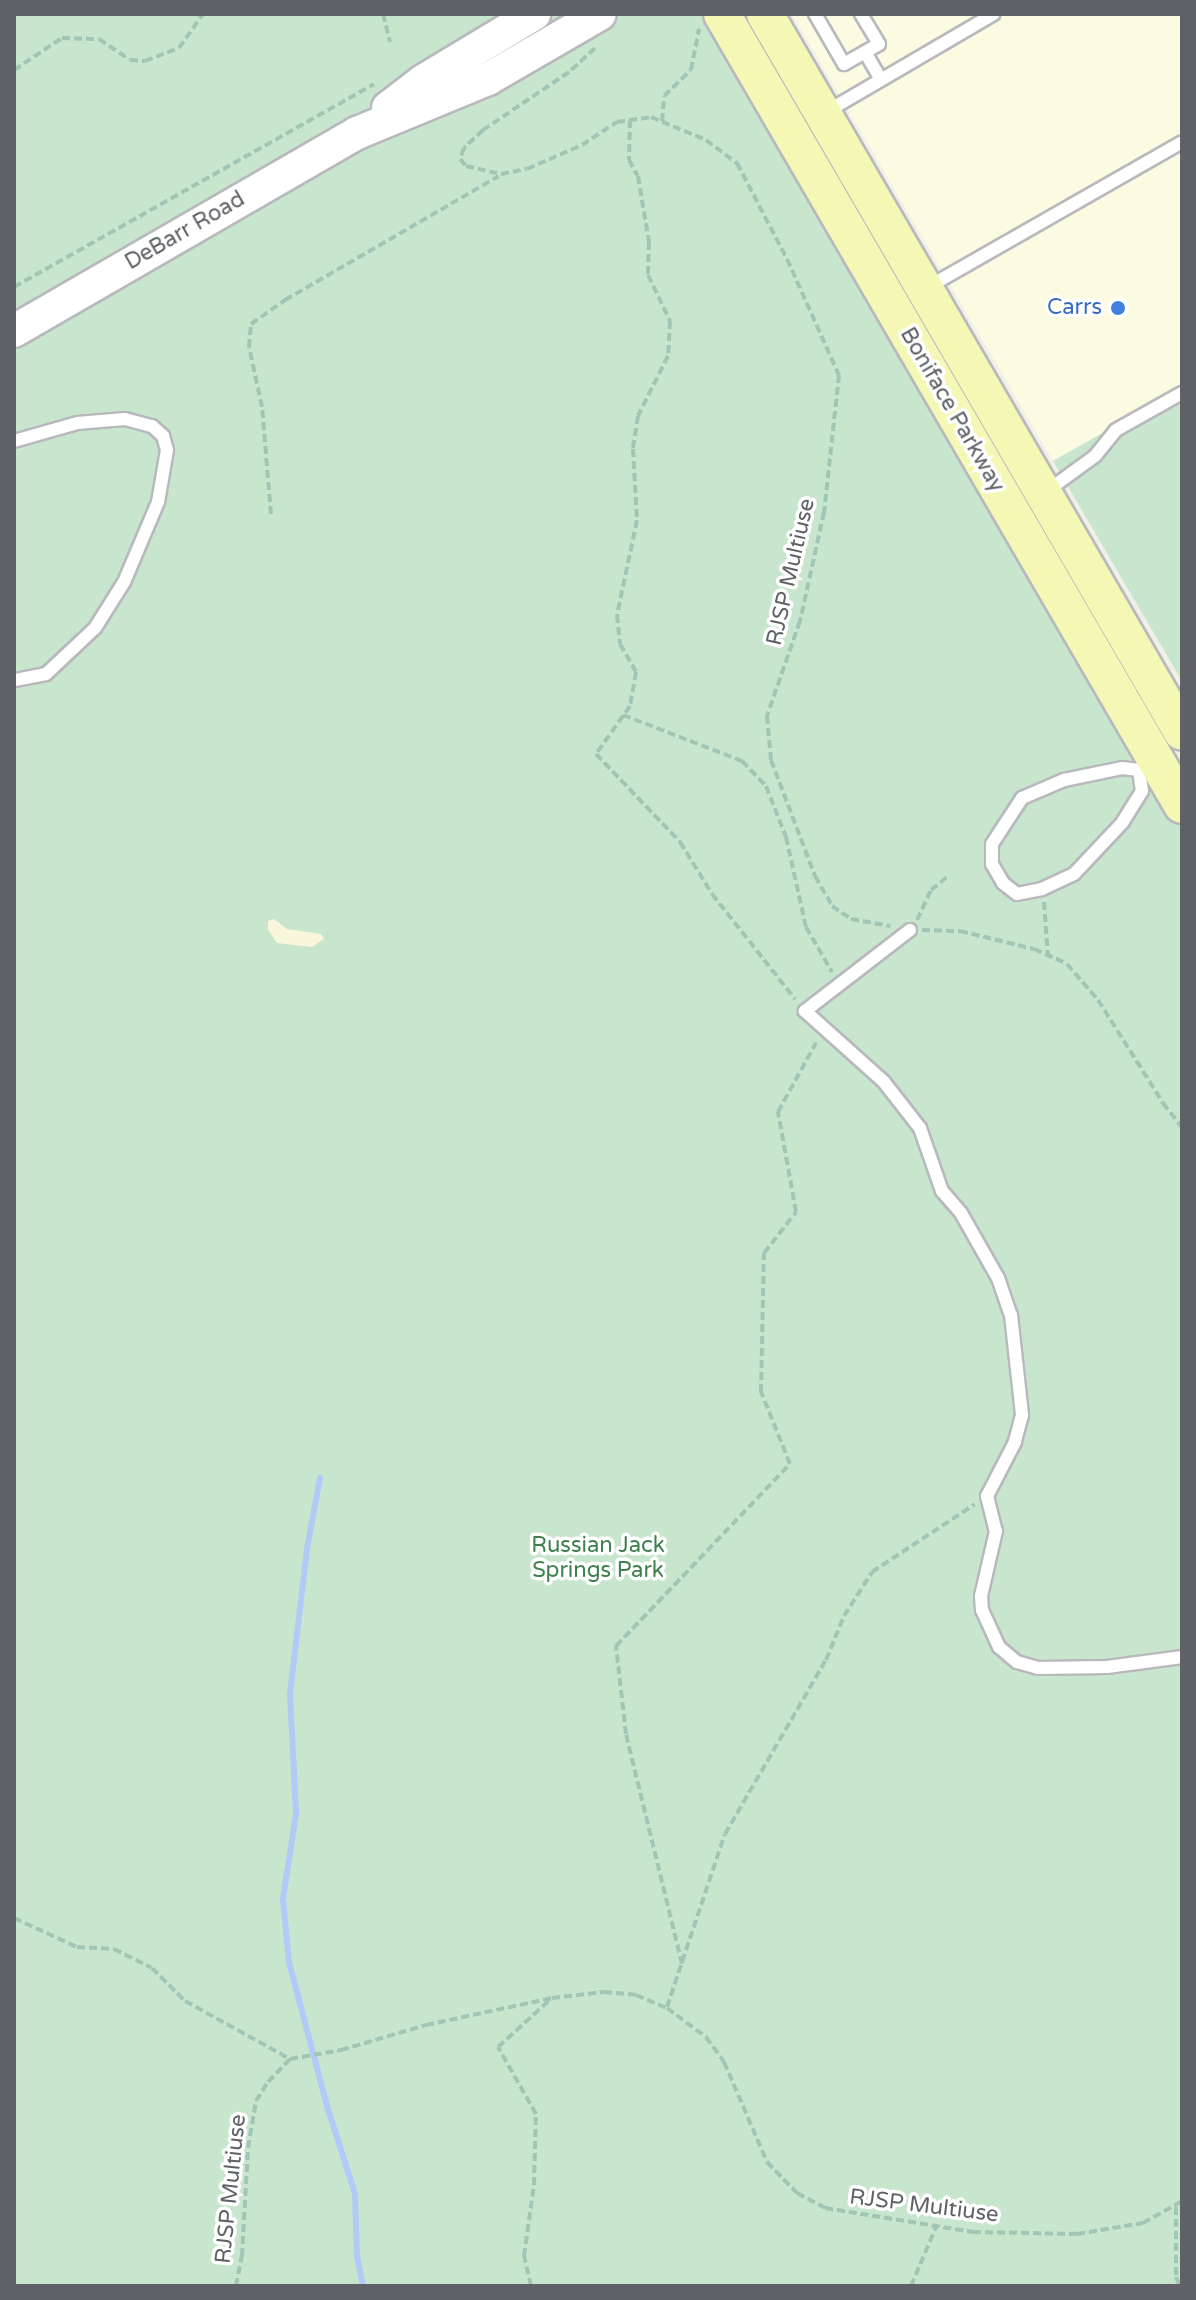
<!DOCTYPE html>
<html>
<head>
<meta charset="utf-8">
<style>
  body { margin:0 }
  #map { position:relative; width:1196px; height:2300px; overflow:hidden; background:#f0f0e8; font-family:"Varela Round",sans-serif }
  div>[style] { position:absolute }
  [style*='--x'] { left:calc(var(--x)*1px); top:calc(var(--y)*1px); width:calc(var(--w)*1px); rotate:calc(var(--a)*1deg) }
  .commercial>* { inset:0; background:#fbfbe2 }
  .green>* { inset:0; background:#c8e5ce }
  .sand>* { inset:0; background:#f8f7db }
  .stream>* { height:6px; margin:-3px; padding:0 3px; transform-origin:3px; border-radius:3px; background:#b1caf8 }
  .path>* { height:4px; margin-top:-2px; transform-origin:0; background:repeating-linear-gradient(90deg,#a1c6b3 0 8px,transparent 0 12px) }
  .roads { filter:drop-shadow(2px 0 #b8b9bd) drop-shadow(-2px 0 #b8b9bd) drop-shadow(0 2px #b8b9bd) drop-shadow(0 -2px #b8b9bd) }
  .lane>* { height:12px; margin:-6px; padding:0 6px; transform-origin:6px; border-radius:6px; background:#fff }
  .secondary>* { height:32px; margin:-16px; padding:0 16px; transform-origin:16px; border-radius:16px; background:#fff }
  .primary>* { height:36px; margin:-18px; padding:0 18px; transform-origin:18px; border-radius:18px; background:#f5f8b5 }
  .dots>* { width:22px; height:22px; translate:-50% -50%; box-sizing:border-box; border:4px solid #fff; border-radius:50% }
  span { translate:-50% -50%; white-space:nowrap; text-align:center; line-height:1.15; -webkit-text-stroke:7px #fff; paint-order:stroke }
  .street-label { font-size:22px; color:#5f6167 }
  .shop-label { font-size:22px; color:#366cbe }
  .right { translate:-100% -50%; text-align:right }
  .park-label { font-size:22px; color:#3d804e }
  .frame { position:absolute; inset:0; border:16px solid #5f6167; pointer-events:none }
</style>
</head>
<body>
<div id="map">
  <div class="commercial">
    <i style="clip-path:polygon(792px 14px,1182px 14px,1182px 388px,1053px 461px)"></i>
  </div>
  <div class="green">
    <i style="clip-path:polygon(14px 14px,711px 14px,1182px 830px,1182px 2286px,14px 2286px)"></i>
    <i style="clip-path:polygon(1182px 388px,1182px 681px,1053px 461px)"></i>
  </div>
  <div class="sand">
    <i style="clip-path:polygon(274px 919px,287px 929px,321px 934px,324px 939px,312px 947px,277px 943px,268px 930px,268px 921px)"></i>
  </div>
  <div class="stream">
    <i style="--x:320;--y:1478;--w:72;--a:100.4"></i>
    <i style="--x:307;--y:1549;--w:146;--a:96.7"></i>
    <i style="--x:290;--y:1694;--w:120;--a:87.1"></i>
    <i style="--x:296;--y:1814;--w:86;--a:98.7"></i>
    <i style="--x:283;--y:1899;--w:63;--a:84.6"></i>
    <i style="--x:289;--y:1962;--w:149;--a:75.2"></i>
    <i style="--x:327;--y:2106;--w:92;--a:72.3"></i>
    <i style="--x:355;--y:2194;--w:62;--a:88.2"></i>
    <i style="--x:357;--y:2256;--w:31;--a:79"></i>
  </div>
  <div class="path">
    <i style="--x:383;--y:14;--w:29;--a:76"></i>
    <i style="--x:595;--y:48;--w:35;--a:137"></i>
    <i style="--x:569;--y:72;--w:104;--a:146"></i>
    <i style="--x:483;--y:130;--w:26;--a:137"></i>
    <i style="--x:464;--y:148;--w:12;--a:110"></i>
    <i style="--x:460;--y:159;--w:9;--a:49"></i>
    <i style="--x:466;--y:166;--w:36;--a:13"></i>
    <i style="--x:501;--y:174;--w:26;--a:-11"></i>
    <i style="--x:527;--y:169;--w:60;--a:-23.6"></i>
    <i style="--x:582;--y:145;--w:42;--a:-33.3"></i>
    <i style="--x:617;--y:122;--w:34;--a:-8"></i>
    <i style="--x:651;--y:117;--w:60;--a:22.7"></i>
    <i style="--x:706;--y:140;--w:39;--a:37"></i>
    <i style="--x:737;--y:163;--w:108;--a:62.5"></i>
    <i style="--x:787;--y:259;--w:127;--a:65.9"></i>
    <i style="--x:839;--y:375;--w:138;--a:96.2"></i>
    <i style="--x:824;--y:512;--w:112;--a:102.4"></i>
    <i style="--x:800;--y:621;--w:101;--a:109.2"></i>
    <i style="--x:767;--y:716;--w:44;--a:84.8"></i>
    <i style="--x:771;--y:760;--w:124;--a:69.2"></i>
    <i style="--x:815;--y:876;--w:34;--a:60"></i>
    <i style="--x:832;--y:906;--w:23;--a:34"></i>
    <i style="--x:851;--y:919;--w:40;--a:10"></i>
    <i style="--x:14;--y:70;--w:58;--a:-33.7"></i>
    <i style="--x:62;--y:38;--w:37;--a:2"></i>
    <i style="--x:99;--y:39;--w:37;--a:34"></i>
    <i style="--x:130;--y:60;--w:15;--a:4"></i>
    <i style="--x:145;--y:61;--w:36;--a:-21"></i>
    <i style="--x:179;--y:48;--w:42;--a:-54.8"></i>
    <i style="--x:630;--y:120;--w:40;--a:91.4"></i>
    <i style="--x:629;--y:160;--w:18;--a:61"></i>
    <i style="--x:638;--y:176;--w:67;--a:80.5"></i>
    <i style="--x:649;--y:242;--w:33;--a:92"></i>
    <i style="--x:648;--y:275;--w:51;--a:64.4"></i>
    <i style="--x:670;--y:321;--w:35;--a:93"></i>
    <i style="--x:668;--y:356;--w:67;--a:116.6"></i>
    <i style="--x:638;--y:416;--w:33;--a:99"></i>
    <i style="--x:633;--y:449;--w:71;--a:86.8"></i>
    <i style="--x:637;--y:520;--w:97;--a:101.9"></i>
    <i style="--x:617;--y:615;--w:29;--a:84"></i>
    <i style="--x:620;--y:644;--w:32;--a:60"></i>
    <i style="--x:636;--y:672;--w:35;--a:100"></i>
    <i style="--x:630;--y:706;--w:59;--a:125.3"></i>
    <i style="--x:596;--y:754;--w:122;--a:46.3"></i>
    <i style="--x:680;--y:842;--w:61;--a:58.4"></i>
    <i style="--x:712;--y:894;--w:134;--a:51.7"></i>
    <i style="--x:662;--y:121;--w:25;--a:-85"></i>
    <i style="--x:664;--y:96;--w:37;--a:-44"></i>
    <i style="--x:691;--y:70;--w:42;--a:-79"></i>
    <i style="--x:14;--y:287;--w:413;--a:-29.4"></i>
    <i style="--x:271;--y:514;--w:107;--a:-94.8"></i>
    <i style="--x:262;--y:407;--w:61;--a:-102.2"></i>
    <i style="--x:249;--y:347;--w:23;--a:-85"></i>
    <i style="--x:251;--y:324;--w:42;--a:-35.2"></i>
    <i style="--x:285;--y:300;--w:247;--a:-30.1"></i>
    <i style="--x:623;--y:715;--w:128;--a:21.1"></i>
    <i style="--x:742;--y:761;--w:35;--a:46"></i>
    <i style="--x:766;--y:786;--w:55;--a:68.6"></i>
    <i style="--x:786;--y:837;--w:92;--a:77.5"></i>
    <i style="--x:806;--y:927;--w:52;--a:60"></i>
    <i style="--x:1044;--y:902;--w:54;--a:85.8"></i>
    <i style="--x:917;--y:920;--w:33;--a:-65"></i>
    <i style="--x:931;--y:890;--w:21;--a:-39"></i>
    <i style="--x:922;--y:930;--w:38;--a:2"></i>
    <i style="--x:960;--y:931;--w:76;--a:13.7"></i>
    <i style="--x:1034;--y:949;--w:36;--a:24"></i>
    <i style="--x:1067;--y:964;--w:48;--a:49.3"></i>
    <i style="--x:1098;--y:1000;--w:122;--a:57.7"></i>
    <i style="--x:1163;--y:1103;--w:31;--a:52"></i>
    <i style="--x:14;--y:1918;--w:69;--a:24.7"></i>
    <i style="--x:77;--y:1947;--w:37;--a:3"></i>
    <i style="--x:114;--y:1949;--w:42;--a:26.6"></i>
    <i style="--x:152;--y:1968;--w:47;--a:45"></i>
    <i style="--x:185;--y:2001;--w:120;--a:28.9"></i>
    <i style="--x:682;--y:1964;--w:237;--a:-103.7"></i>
    <i style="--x:626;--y:1734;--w:89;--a:-96.5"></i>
    <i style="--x:616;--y:1646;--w:252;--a:-46.3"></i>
    <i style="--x:790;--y:1464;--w:78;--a:-111.9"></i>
    <i style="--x:761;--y:1392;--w:139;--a:-88.8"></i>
    <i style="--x:764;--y:1253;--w:52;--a:-52"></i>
    <i style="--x:796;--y:1212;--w:102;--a:-100.2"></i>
    <i style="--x:778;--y:1112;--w:79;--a:-61.2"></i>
    <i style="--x:667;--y:2007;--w:182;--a:-71.5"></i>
    <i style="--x:725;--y:1834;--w:201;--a:-59.9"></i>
    <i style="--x:826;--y:1660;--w:48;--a:-67.8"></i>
    <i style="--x:844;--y:1616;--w:52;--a:-57.5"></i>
    <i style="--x:872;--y:1572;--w:123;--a:-33.4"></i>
    <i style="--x:1176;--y:2207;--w:70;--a:90"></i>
    <i style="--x:1176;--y:2277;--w:10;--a:66"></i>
    <i style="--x:236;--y:2286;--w:31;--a:-79"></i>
    <i style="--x:242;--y:2256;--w:108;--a:-86.8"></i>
    <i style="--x:248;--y:2148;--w:48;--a:-80.3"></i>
    <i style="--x:256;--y:2101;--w:22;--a:-58"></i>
    <i style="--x:268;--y:2082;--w:32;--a:-46"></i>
    <i style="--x:290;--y:2059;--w:52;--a:-10"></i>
    <i style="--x:341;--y:2050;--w:89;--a:-16.4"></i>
    <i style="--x:426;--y:2025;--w:129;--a:-12.1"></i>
    <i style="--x:552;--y:1998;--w:52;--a:-6.6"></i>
    <i style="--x:604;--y:1992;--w:32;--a:5"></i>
    <i style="--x:636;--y:1995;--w:34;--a:23"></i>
    <i style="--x:667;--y:2008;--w:49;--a:36.6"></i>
    <i style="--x:706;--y:2037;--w:31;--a:54"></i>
    <i style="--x:724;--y:2062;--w:109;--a:66.7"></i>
    <i style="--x:767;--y:2162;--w:43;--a:45.9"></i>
    <i style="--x:797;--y:2193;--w:32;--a:28"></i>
    <i style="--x:825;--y:2208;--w:150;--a:9.2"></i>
    <i style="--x:973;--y:2232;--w:104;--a:1.1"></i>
    <i style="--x:1077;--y:2234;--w:67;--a:-9.5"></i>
    <i style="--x:1143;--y:2223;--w:45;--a:-29.4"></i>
    <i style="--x:531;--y:2286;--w:31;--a:-103"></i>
    <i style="--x:524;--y:2256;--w:72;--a:-82"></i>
    <i style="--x:534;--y:2185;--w:71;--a:-88.4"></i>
    <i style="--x:536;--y:2114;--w:77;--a:-119.6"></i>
    <i style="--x:498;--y:2047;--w:72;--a:-42.2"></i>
    <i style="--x:911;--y:2286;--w:64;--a:-67"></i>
  </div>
  <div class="roads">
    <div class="lane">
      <i style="--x:815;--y:14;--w:58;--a:59.9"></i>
      <i style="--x:844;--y:64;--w:40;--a:-29.7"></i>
      <i style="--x:879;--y:44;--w:35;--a:-121"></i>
      <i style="--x:865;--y:52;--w:32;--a:60"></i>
      <i style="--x:826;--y:112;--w:194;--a:-30.3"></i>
      <i style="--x:928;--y:287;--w:292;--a:-29.7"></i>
      <i style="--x:14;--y:441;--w:66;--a:-15.9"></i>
      <i style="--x:77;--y:423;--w:48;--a:-4.8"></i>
      <i style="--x:125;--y:419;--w:28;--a:15"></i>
      <i style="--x:152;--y:426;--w:15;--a:42"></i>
      <i style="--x:163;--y:436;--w:15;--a:74"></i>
      <i style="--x:167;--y:450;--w:53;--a:99.8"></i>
      <i style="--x:158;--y:502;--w:87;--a:113"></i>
      <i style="--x:124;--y:582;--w:54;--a:122.2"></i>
      <i style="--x:95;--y:628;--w:67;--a:136.8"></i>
      <i style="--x:46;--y:674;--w:33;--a:169"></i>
      <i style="--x:1047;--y:491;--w:59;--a:-36.1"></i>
      <i style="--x:1095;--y:456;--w:33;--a:-51"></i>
      <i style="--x:1116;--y:430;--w:76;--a:-29.3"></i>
      <i style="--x:1139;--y:770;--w:21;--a:82"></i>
      <i style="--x:1142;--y:791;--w:36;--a:122"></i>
      <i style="--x:1123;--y:822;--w:71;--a:133.3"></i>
      <i style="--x:1074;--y:874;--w:35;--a:155"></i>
      <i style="--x:1042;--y:889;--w:25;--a:169"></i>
      <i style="--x:1017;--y:894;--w:18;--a:-142"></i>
      <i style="--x:1003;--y:883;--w:22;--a:-120"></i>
      <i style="--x:992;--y:864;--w:20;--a:-90"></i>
      <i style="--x:992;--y:844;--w:55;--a:-56.9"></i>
      <i style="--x:1022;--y:798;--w:46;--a:-23.2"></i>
      <i style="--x:1064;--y:780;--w:59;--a:-11.7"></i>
      <i style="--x:1122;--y:768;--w:17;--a:7"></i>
      <i style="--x:1139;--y:770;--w:16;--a:-30"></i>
      <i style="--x:910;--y:930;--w:133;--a:142.4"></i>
      <i style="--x:805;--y:1011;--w:106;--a:41.9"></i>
      <i style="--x:884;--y:1082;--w:58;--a:52"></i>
      <i style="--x:920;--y:1128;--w:67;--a:70.8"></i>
      <i style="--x:942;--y:1191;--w:29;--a:49"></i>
      <i style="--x:961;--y:1213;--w:75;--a:60.4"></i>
      <i style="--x:998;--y:1278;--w:39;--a:71"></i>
      <i style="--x:1011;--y:1315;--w:101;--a:83.7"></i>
      <i style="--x:1022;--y:1415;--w:28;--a:105"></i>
      <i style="--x:1015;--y:1442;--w:61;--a:117.4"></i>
      <i style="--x:987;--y:1496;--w:36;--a:76"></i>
      <i style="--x:996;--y:1531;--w:67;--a:103"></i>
      <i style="--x:981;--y:1596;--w:14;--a:86"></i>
      <i style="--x:982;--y:1610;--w:41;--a:65.3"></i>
      <i style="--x:999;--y:1647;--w:23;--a:40"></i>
      <i style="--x:1017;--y:1662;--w:22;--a:16"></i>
      <i style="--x:1038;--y:1668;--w:69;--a:-0.8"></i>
      <i style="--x:1107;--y:1667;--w:76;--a:-7.6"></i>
    </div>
    <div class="secondary">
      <i style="--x:388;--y:108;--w:44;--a:-37.6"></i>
      <i style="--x:423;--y:81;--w:130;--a:-31.1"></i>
      <i style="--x:14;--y:331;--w:396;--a:-30"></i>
      <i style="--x:357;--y:133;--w:142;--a:-22.4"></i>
      <i style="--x:488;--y:79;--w:129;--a:-30.1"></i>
    </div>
    <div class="primary">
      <i style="--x:722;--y:14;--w:915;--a:59.82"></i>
      <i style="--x:765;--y:14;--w:830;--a:59.85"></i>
    </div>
  </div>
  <div class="dots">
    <i style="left:1118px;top:308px;background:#3f7fe0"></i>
  </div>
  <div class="street-label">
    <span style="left:185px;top:231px;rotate:-30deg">DeBarr Road</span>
    <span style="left:952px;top:410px;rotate:60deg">Boniface Parkway</span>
    <span style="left:791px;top:572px;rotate:-77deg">RJSP Multiuse</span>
    <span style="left:231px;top:2189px;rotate:-84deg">RJSP Multiuse</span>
    <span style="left:924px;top:2206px;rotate:7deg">RJSP Multiuse</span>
  </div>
  <div class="shop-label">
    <span class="right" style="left:1102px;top:308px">Carrs</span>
  </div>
  <div class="park-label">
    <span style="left:598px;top:1558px">Russian Jack<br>Springs Park</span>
  </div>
  <div class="frame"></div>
</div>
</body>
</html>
